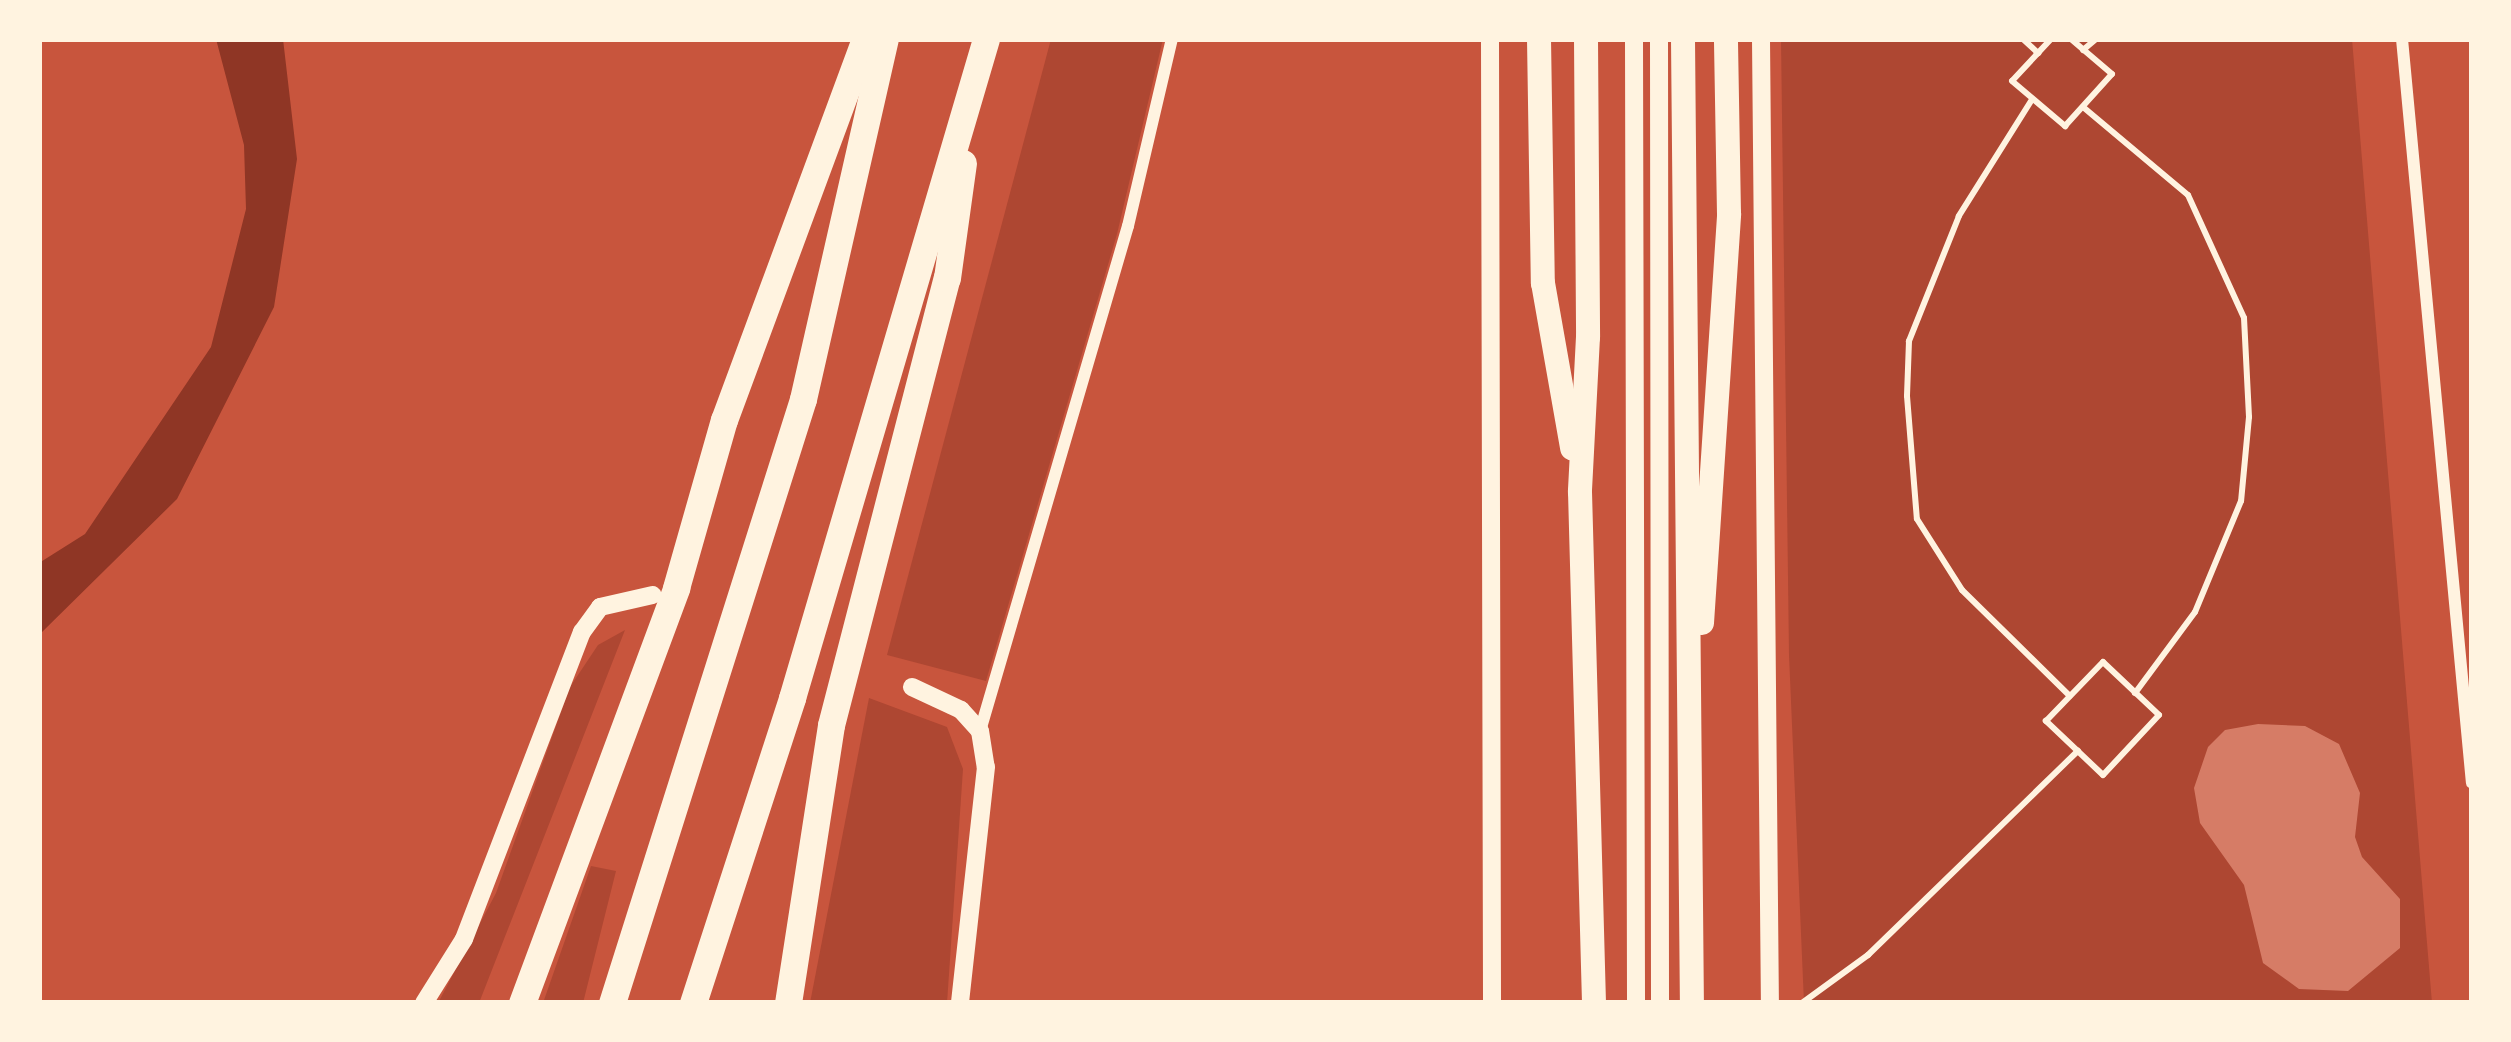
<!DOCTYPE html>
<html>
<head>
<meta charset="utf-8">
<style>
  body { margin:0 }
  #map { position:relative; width:2511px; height:1042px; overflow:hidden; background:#c8553d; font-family:Inter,sans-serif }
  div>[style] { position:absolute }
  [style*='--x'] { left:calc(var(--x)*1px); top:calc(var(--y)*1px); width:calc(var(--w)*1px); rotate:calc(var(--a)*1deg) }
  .green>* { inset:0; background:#ae4732 }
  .water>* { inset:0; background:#8f3625 }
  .building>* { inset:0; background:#d67c66 }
  .path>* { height:6px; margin:-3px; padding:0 3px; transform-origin:3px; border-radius:3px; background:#fff3e0 }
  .minor>* { height:12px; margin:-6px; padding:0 6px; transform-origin:6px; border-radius:6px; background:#fff3e0 }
  .tertiary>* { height:18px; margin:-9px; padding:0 9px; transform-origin:9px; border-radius:9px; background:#fff3e0 }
  .trunk>* { height:24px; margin:-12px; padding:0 12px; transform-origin:12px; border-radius:12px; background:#fff3e0 }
  .motorway>* { height:27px; margin:-13.5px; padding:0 13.5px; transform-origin:13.5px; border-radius:13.5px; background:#fff3e0 }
  span { translate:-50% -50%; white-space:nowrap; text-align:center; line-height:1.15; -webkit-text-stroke:10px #fff3e0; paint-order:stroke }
  .frame { position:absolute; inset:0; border:42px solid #fff3e0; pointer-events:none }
</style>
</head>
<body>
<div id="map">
  <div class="green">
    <i style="clip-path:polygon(1051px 39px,1163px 39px,1117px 234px,986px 681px,887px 655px)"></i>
    <i style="clip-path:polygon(1781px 39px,2352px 39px,2432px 1003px,1804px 1003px,1789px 655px)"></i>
    <i style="clip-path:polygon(625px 630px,479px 1003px,438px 1003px,496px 893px,570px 687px,598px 645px)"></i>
    <i style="clip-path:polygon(869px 698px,947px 727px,963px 769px,947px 1003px,810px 1003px)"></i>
    <i style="clip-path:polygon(591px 866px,616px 871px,583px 1003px,543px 1003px)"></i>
  </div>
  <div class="water">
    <i style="clip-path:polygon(216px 39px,283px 39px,297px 159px,274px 307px,177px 499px,39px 635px,39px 563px,85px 534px,211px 347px,246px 209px,244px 145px)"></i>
  </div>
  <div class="building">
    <i style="clip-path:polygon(2258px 724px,2305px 726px,2339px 744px,2360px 793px,2355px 837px,2362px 857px,2400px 899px,2400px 948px,2348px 991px,2299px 989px,2263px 963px,2244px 885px,2200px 823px,2194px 788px,2208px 747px,2225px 730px)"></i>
  </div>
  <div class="path">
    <i style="--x:2023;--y:39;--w:21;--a:43"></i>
    <i style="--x:2051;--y:39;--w:57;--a:132.9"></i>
    <i style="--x:2012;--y:81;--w:70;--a:40.3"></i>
    <i style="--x:2065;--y:126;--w:70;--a:-47.9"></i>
    <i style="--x:2112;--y:74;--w:54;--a:-139.5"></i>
    <i style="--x:2083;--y:50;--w:17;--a:-40"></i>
    <i style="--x:2031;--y:101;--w:136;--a:122.1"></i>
    <i style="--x:1959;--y:216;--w:135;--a:111.8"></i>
    <i style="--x:1909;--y:341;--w:55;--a:92.1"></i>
    <i style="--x:1907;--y:396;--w:123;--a:85.4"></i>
    <i style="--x:1917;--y:519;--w:84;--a:57.6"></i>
    <i style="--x:1962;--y:590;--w:151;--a:44.5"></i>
    <i style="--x:2083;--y:107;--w:137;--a:40"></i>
    <i style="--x:2188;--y:195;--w:135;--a:65.5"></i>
    <i style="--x:2244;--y:318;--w:99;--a:87.1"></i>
    <i style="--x:2249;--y:417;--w:84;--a:95.4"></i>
    <i style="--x:2241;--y:501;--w:120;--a:112.5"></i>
    <i style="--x:2195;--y:612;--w:101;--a:126.5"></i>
    <i style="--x:2103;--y:662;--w:77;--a:43.4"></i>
    <i style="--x:2159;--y:715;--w:82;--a:133"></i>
    <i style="--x:2103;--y:775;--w:79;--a:-136.5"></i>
    <i style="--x:2046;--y:721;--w:82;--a:-46"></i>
    <i style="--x:1802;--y:1003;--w:82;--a:-36"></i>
    <i style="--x:1868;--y:955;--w:293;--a:-44.2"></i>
  </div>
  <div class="minor">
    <i style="--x:2402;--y:39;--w:747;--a:84.63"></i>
    <i style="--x:980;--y:731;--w:526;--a:-73.67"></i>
    <i style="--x:1128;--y:226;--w:192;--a:-76.8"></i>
  </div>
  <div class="tertiary">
    <i style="--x:1490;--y:39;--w:964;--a:89.88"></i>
    <i style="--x:1634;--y:39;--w:964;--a:89.88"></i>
    <i style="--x:1659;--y:39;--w:964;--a:89.94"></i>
    <i style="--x:1761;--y:39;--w:964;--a:89.47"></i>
    <i style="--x:912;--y:687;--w:54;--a:25.1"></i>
    <i style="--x:961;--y:710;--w:28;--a:48"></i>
    <i style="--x:980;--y:731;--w:36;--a:81"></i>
    <i style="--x:986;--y:767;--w:237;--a:96.3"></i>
    <i style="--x:424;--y:1003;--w:75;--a:-58"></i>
    <i style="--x:464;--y:939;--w:329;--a:-69"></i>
    <i style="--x:582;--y:632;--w:31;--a:-54"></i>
    <i style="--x:600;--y:607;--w:54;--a:-12.8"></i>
  </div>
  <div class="trunk">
    <i style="--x:1539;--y:39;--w:244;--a:89.1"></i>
    <i style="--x:1543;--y:283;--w:168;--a:80"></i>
    <i style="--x:1586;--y:39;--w:298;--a:89.6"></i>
    <i style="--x:1588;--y:337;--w:155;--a:93"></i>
    <i style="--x:1580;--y:492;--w:511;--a:88.43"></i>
    <i style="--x:1683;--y:39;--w:964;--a:89.47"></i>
    <i style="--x:1702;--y:623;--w:410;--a:-86.2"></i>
    <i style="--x:1729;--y:214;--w:175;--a:-91"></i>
  </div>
  <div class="motorway">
    <i style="--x:522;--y:1003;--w:443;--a:-69.6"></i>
    <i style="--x:676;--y:588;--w:175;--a:-74.1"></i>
    <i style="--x:724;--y:420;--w:406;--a:-69.7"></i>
    <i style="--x:612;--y:1003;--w:633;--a:-72.45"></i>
    <i style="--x:803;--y:399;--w:369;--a:-77.2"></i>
    <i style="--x:693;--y:1003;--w:321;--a:-72"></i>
    <i style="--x:792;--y:698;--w:687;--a:-73.6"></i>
    <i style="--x:788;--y:1003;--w:281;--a:-81.2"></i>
    <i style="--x:831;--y:725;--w:462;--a:-75.5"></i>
    <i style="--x:947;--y:278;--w:116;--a:-82.1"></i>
  </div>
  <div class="frame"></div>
</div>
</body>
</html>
